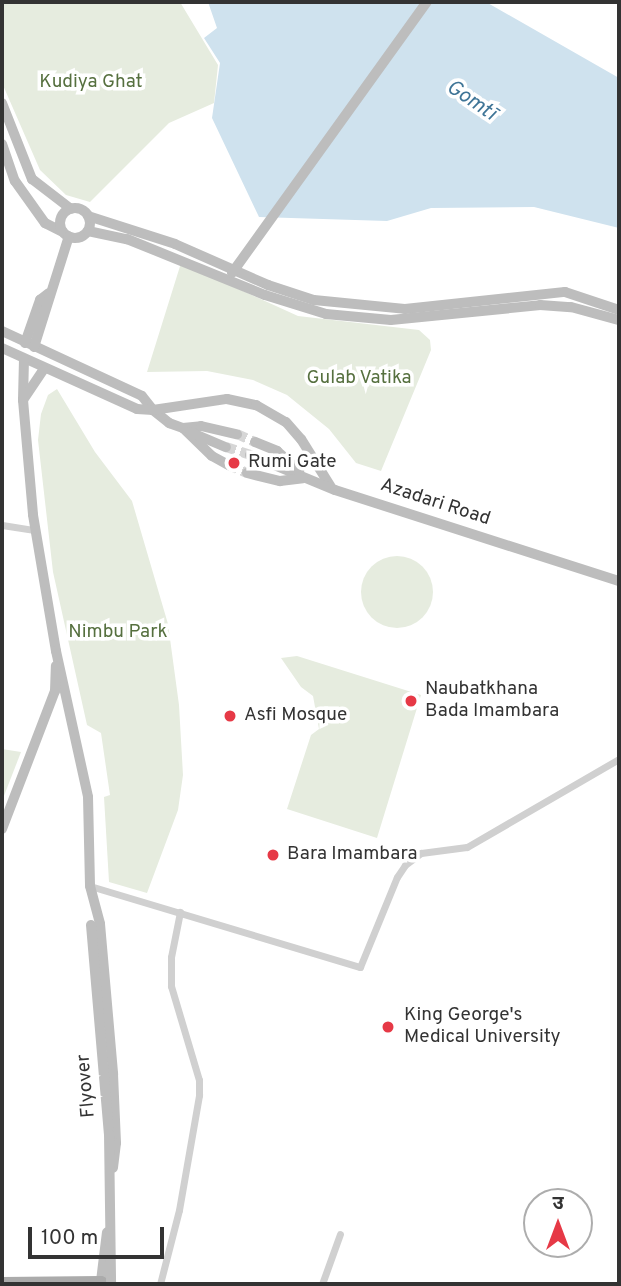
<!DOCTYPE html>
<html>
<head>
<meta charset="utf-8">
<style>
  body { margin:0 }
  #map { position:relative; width:621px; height:1286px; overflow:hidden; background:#fff; font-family:Overpass,"Noto Sans Devanagari",sans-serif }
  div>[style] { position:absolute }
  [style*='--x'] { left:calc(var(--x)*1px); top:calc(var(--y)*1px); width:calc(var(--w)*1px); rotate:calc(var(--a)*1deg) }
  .green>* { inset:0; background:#e6ecdf }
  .round { border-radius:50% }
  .water>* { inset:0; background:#cfe2ee }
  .secondary-tunnel>* { height:10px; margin-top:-5px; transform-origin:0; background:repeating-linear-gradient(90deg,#d6d6d6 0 10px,transparent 0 15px) }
  .street>* { height:7px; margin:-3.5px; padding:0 3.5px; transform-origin:3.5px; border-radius:3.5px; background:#d0d0d0 }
  .secondary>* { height:10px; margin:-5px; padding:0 5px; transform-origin:5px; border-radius:5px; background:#bdbdbd }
  .secondary>.ring { margin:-5px; padding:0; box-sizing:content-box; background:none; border:10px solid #bdbdbd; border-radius:50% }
  .primary>* { height:10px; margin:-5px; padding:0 5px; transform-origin:5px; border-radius:5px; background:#ababab }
  .secondary-bridge>* { height:10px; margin:-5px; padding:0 5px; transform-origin:5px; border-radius:5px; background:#bdbdbd }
  .dots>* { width:19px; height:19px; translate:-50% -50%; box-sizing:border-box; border:4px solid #fff; border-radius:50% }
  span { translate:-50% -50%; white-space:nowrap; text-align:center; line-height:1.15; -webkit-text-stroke:7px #fff; paint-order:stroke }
  .park-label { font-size:19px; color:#56703f }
  .poi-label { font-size:19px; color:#333 }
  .left { translate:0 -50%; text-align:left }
  .street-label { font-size:19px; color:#333 }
  .water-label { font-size:21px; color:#3f7597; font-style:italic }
  .frame { position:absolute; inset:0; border:4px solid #333; pointer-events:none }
  .north { position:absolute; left:523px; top:1188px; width:70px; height:70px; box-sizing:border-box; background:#fff; border:2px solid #adadad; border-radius:50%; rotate:0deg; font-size:19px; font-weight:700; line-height:28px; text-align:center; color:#333 }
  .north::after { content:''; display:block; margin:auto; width:24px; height:32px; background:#e63946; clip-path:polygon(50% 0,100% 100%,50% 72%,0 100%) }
  .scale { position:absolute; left:28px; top:1227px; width:136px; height:32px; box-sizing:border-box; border:4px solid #333; border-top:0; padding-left:9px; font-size:21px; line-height:24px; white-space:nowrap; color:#333; -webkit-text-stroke:5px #fff; paint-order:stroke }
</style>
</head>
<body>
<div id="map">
  <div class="green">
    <i style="clip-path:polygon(2px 2px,180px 2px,218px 65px,214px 103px,169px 123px,90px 202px,66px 195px,40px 170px,2px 83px)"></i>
    <i style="clip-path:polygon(181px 263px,298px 316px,419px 330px,430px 340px,431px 350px,381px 471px,356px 463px,329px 429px,287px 395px,253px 380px,207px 371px,147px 372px)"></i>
    <i style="clip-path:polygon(57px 389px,95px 452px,132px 501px,168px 624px,179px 705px,183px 775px,178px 810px,147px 893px,109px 882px,104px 797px,110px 795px,101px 733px,87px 725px,53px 572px,38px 440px,41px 414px,48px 395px)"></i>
    <i class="round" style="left:361px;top:556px;width:72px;height:72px"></i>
    <i style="clip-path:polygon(297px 656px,421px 695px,377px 838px,287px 809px,311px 735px,319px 729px,313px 696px,301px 687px,281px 658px)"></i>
    <i style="clip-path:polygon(2px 749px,21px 752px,2px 801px)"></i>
  </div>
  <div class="water">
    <i style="clip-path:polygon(208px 2px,486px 2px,619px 78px,619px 228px,534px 207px,431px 208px,387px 221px,259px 217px,212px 118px,220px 63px,204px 38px,217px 28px)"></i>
  </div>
  <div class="secondary-tunnel">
    <i style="--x:237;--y:434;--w:20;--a:24"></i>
    <i style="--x:226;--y:447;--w:25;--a:18"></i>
    <i style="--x:228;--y:465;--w:21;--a:23"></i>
  </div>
  <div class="street">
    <i style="--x:2;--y:525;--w:33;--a:9"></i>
    <i style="--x:90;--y:886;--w:282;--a:16.7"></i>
    <i style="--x:360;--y:967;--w:97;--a:-67.7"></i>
    <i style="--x:397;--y:877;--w:14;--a:-56"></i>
    <i style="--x:405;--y:865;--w:20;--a:-37"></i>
    <i style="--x:421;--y:853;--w:46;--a:-7.4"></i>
    <i style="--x:467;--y:847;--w:176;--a:-30.1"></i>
    <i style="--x:160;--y:1284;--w:76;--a:-75.6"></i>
    <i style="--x:179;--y:1210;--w:117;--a:-80.1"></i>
    <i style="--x:199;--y:1095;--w:15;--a:-90"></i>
    <i style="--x:199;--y:1080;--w:98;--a:-106.6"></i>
    <i style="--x:171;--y:986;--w:29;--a:-90"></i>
    <i style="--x:171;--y:957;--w:46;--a:-78.7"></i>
    <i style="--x:322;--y:1284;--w:53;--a:-70.2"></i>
  </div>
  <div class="secondary">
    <i style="--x:2;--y:103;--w:82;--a:68.5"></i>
    <i style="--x:32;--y:179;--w:49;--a:37.6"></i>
    <i style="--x:2;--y:144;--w:39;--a:71"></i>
    <i style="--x:15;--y:181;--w:52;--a:54.5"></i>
    <i style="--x:45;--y:223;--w:20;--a:27"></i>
    <i class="ring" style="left:60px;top:208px;width:20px;height:20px"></i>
    <i style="--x:88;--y:216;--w:91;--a:17.8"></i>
    <i style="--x:175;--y:244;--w:102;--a:23.8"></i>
    <i style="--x:268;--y:285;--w:48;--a:18.1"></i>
    <i style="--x:314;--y:300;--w:91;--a:5.6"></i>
    <i style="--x:405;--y:309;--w:161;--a:-6.1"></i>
    <i style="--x:565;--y:292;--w:57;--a:18.4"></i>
    <i style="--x:88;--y:231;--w:40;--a:12"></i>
    <i style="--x:127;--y:239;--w:149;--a:22.1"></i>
    <i style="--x:265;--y:295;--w:64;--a:17.3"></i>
    <i style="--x:326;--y:314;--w:65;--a:5.3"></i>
    <i style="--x:391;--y:320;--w:150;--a:-5.7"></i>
    <i style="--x:540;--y:305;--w:31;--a:4"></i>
    <i style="--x:571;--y:307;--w:50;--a:15.2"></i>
    <i style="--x:232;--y:273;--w:334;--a:-54.3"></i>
    <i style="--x:2;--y:331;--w:154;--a:24.9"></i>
    <i style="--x:142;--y:396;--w:18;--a:52"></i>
    <i style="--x:153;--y:410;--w:21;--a:39"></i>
    <i style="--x:169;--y:423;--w:15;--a:20"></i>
    <i style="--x:183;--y:428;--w:40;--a:44"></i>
    <i style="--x:212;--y:456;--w:18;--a:29"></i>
    <i style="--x:25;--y:343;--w:46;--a:-70.8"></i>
    <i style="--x:40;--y:300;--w:11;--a:-38"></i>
    <i style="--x:34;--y:347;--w:116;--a:-72.5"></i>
    <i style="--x:2;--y:348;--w:148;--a:24.3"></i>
    <i style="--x:137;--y:409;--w:16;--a:4"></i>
    <i style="--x:153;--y:410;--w:75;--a:-8.5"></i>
    <i style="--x:227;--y:399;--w:30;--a:12"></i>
    <i style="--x:256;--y:405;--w:34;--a:30"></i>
    <i style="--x:286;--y:422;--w:23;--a:49"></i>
    <i style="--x:301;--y:439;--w:57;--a:58"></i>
    <i style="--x:24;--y:359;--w:41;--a:91.4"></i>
    <i style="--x:23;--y:400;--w:115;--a:85"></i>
    <i style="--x:33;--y:515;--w:138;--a:80.4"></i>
    <i style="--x:56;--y:651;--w:149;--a:77.6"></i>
    <i style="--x:88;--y:797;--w:89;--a:88.7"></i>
    <i style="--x:90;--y:886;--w:39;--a:75"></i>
    <i style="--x:100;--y:924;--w:151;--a:85"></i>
    <i style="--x:113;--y:1074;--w:69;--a:87.5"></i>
    <i style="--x:116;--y:1143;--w:25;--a:97"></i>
    <i style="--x:23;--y:400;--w:37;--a:-56"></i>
    <i style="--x:183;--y:428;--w:18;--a:-6"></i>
    <i style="--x:201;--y:426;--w:37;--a:13"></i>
    <i style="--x:190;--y:432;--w:39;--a:23"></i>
    <i style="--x:255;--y:442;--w:24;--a:22"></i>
    <i style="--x:277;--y:451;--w:30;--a:42"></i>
    <i style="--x:250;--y:455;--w:92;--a:22.4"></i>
    <i style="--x:335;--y:490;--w:298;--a:17.8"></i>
    <i style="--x:247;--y:473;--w:34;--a:14"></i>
    <i style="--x:280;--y:481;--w:23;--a:-7"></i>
    <i style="--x:2;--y:829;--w:148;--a:-69"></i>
    <i style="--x:55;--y:691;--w:25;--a:-88"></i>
    <i style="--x:101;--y:1281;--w:49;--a:-83"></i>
  </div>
  <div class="primary">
    <i style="--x:2;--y:1282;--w:99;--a:-0.6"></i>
    <i style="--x:101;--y:1281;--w:7;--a:27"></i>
  </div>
  <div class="secondary-bridge">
    <i style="--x:91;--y:925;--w:210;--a:85.1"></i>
    <i style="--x:109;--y:1134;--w:150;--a:89.2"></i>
  </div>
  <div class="dots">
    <i style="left:234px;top:463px;background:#e63946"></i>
    <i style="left:411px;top:701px;background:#e63946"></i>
    <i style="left:230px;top:716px;background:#e63946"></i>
    <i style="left:273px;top:855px;background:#e63946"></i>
    <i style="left:388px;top:1027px;background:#e63946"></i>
  </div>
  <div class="park-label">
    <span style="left:91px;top:83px">Kudiya Ghat</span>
    <span style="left:359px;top:379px">Gulab Vatika</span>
    <span style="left:118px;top:633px">Nimbu Park</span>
  </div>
  <div class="poi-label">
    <span class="left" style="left:248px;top:463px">Rumi Gate</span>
    <span class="left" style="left:425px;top:701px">Naubatkhana<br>Bada Imambara</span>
    <span class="left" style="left:244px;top:716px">Asfi Mosque</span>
    <span class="left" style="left:287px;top:855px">Bara Imambara</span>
    <span class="left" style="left:404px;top:1027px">King George's<br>Medical University</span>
  </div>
  <div class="street-label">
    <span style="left:435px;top:503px;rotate:18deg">Azadari Road</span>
    <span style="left:87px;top:1086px;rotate:-95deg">Flyover</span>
  </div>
  <div class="water-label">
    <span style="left:471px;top:101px;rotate:34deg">Gomtī</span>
  </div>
  <div class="frame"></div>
  <div class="north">उ</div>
  <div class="scale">100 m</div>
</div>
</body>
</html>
